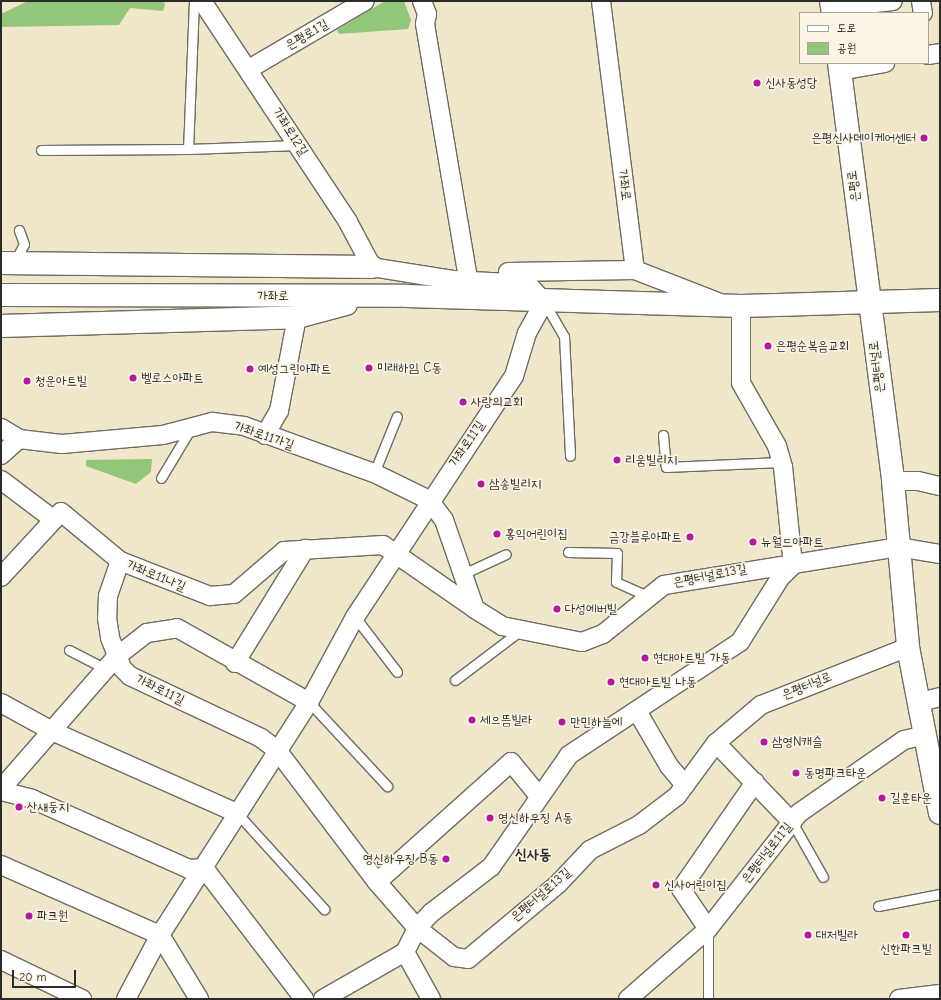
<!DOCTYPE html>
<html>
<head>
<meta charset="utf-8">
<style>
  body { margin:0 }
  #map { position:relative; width:941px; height:1000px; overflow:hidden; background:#f0e6c9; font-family:"Comic Neue","Poor Story",sans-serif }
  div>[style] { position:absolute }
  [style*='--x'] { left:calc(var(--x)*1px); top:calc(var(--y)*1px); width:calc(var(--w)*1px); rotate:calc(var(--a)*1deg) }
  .green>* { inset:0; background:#92c678 }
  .roads { filter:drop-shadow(1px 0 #706c62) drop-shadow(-1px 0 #706c62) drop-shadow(0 1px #706c62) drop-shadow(0 -1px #706c62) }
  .lane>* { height:9px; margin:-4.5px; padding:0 4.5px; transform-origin:4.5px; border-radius:4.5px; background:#fff }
  .street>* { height:18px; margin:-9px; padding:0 9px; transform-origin:9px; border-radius:9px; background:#fff }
  .secondary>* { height:22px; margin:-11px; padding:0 11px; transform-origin:11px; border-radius:11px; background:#fff }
  .dots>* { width:11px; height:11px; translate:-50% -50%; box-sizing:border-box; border:2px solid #fcf5e5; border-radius:50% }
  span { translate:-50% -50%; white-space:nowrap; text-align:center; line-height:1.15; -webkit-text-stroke:3px #fcf5e5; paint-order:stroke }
  .street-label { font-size:13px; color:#2b2b2b }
  .poi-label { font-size:13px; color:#2b2b2b }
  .left { translate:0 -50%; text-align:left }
  .right { translate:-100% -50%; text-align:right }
  .quarter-label { font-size:15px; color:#2b2b2b; font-weight:700 }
  .frame { position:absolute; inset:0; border:2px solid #2b2b2b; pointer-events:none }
  .legend { position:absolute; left:799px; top:12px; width:130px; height:52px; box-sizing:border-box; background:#fcf5e5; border:1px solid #a8a49b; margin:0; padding:5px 7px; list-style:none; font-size:12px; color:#2b2b2b }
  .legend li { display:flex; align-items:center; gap:8px; height:20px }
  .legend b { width:20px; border:1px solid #a8a49b }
  .scale { position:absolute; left:12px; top:970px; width:64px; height:18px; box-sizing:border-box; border:2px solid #2b2b2b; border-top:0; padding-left:5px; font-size:12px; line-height:14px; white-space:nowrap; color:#2b2b2b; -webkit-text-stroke:3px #fcf5e5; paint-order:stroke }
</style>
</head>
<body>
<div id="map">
  <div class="green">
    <i style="clip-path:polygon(28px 1px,163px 1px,165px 5px,163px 11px,130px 8px,119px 25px,1px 27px,1px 14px)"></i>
    <i style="clip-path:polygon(385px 1px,404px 1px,411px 20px,408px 29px,339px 34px,337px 30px)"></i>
    <i style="clip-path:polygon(152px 459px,151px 472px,136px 484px,86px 466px,86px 460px)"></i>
  </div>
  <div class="roads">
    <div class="lane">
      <i style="--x:194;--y:1;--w:148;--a:92.3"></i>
      <i style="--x:188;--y:149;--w:110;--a:-2.1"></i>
      <i style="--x:41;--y:150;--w:147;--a:-0.4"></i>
      <i style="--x:15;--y:261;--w:19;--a:-62"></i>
      <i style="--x:24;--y:244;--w:15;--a:-110"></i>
      <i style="--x:544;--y:302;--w:39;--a:60"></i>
      <i style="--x:564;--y:336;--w:120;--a:87.1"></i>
      <i style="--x:663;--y:435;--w:32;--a:85"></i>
      <i style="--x:666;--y:467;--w:115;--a:-2.5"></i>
      <i style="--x:374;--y:473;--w:61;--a:-68"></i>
      <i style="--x:161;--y:478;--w:58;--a:-59"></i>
      <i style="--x:568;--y:552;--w:49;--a:1.2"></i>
      <i style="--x:617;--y:553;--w:29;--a:92"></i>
      <i style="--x:616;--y:582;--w:35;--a:24"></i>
      <i style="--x:463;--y:574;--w:47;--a:-24.9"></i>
      <i style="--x:355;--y:617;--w:69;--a:52.6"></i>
      <i style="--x:69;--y:650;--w:42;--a:27.2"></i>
      <i style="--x:455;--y:680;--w:83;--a:-37.1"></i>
      <i style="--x:309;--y:702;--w:115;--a:47.1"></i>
      <i style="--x:237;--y:813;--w:130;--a:47.8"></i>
      <i style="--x:792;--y:822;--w:63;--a:60.6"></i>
      <i style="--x:878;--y:906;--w:63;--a:-11"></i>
      <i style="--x:708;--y:930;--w:69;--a:90"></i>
    </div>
    <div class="street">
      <i style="--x:202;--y:1;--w:265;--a:56.5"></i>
      <i style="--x:348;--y:222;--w:51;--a:61.9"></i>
      <i style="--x:422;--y:1;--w:14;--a:69"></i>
      <i style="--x:427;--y:14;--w:10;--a:101"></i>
      <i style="--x:425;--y:24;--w:253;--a:80.4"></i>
      <i style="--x:601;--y:1;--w:271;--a:82.8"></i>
      <i style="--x:921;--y:1;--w:12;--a:81"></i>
      <i style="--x:832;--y:8;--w:61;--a:-6.5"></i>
      <i style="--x:928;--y:55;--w:12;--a:-9"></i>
      <i style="--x:249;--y:69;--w:134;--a:-30.4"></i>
      <i style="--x:840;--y:71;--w:46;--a:-10.1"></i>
      <i style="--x:508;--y:272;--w:127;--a:-0.9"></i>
      <i style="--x:635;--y:270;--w:89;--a:21.1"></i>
      <i style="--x:1;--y:428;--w:21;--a:31"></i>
      <i style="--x:19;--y:439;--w:43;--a:6.6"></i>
      <i style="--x:62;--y:444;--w:101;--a:-5.1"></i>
      <i style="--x:163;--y:435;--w:51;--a:-14.9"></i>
      <i style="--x:212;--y:422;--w:32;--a:7"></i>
      <i style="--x:244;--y:426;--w:138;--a:19.9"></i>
      <i style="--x:374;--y:473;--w:61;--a:26.1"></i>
      <i style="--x:429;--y:500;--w:25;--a:53"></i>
      <i style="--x:444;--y:520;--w:94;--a:70.8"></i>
      <i style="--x:475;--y:609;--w:32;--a:32"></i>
      <i style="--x:502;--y:626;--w:82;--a:11.3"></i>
      <i style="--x:582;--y:642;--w:22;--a:-21"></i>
      <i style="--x:603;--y:634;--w:78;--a:-38.8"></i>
      <i style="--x:664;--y:585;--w:237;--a:-9.2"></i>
      <i style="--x:898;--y:547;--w:43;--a:9.5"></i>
      <i style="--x:265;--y:435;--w:28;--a:-60"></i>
      <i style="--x:279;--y:411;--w:96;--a:-79.2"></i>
      <i style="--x:1;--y:455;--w:24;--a:-42"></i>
      <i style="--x:1;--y:480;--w:66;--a:37"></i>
      <i style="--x:893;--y:481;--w:25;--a:0"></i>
      <i style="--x:918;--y:481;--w:23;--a:13"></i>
      <i style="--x:120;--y:561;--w:36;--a:109"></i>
      <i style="--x:108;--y:595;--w:23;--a:92"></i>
      <i style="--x:107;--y:618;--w:20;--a:81"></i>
      <i style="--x:110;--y:638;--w:32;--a:68"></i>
      <i style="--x:122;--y:668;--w:11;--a:45"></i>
      <i style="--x:130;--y:676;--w:145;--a:25.3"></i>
      <i style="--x:261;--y:738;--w:20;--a:37"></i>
      <i style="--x:277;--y:750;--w:166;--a:52.9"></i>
      <i style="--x:377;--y:882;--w:61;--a:49"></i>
      <i style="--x:417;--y:928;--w:47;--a:38.1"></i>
      <i style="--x:454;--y:957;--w:14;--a:8"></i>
      <i style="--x:468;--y:959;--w:117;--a:-39.8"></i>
      <i style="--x:558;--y:884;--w:47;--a:-46.7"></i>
      <i style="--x:590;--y:850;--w:55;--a:-27"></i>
      <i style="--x:639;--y:825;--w:48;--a:-37.3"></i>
      <i style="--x:677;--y:796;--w:66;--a:-53.7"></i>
      <i style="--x:716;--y:743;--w:59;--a:-40.2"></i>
      <i style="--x:761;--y:705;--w:158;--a:-21.5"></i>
      <i style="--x:1;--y:577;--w:88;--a:-47.3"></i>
      <i style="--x:61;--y:512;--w:77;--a:39.7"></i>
      <i style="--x:120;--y:561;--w:97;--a:21.3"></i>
      <i style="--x:210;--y:596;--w:24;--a:-5"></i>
      <i style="--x:234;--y:594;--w:66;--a:-40.7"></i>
      <i style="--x:284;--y:551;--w:99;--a:-3.5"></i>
      <i style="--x:383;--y:545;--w:112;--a:34.8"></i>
      <i style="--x:235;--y:663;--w:134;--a:-58.4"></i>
      <i style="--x:920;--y:702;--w:21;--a:-14"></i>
      <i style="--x:1;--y:703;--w:60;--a:28.7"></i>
      <i style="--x:54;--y:732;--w:200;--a:23.9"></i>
      <i style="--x:637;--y:711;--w:64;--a:59.8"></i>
      <i style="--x:669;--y:766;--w:25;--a:50"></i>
      <i style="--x:716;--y:743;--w:110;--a:46.1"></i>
      <i style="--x:1;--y:789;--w:175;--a:-48.9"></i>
      <i style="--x:116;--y:657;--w:39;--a:-38"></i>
      <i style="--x:147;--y:633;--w:30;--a:-9"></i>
      <i style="--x:177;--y:628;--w:151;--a:29.3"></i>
      <i style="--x:1;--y:791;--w:32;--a:14"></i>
      <i style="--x:32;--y:799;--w:172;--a:24"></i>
      <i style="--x:189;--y:869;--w:15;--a:-4"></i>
      <i style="--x:204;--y:868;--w:165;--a:52.6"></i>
      <i style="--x:1;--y:865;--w:174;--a:23.8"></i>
      <i style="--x:377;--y:882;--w:180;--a:-41.8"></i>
      <i style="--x:511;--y:762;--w:44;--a:50.5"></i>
      <i style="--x:708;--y:929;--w:48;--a:-124"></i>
      <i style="--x:681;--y:889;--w:130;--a:-55.3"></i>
      <i style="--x:160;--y:935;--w:75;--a:58.6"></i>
      <i style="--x:405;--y:952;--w:54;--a:61"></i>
      <i style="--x:1;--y:960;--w:90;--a:25.7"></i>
      <i style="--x:126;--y:999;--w:72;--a:-62"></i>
      <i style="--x:160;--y:935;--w:277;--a:-57.4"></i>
      <i style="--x:309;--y:702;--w:97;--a:-61.6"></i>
      <i style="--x:355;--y:617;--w:289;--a:-56.6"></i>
      <i style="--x:514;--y:376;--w:45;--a:-73.2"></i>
      <i style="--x:527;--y:333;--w:35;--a:-61"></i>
      <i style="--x:544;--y:302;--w:24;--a:-132"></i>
      <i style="--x:528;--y:284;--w:75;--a:-176.9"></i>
      <i style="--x:453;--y:280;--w:82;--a:-170.9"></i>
      <i style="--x:323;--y:999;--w:95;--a:-29.8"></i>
      <i style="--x:405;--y:952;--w:27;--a:-63"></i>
      <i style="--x:417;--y:928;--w:21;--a:-47"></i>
      <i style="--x:431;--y:913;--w:76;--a:-37.5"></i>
      <i style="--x:491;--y:867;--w:136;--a:-55.1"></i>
      <i style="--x:569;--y:755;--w:205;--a:-33.5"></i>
      <i style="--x:740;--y:642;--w:75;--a:-58"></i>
      <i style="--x:780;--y:578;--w:18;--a:-45"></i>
      <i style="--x:793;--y:565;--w:99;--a:-95.8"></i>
      <i style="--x:783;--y:467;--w:22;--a:-106"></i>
      <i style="--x:777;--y:446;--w:73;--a:-119.7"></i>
      <i style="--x:741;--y:383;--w:77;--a:-90"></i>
      <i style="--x:628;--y:999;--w:106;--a:-41.2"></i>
      <i style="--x:708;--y:929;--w:147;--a:-51.9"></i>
      <i style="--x:799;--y:813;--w:128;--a:-34.8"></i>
      <i style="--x:904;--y:740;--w:23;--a:-13"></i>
      <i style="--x:899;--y:999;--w:41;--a:-7"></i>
    </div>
    <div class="secondary">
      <i style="--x:831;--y:1;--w:12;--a:81"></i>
      <i style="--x:839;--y:63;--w:421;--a:82.6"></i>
      <i style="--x:893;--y:481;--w:167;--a:84.8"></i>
      <i style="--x:908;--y:647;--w:169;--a:79.1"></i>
      <i style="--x:1;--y:263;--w:371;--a:0.6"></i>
      <i style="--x:1;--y:295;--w:405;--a:0.1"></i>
      <i style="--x:406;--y:296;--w:335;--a:1.7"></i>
      <i style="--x:741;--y:306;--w:199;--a:-1.7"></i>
      <i style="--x:1;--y:326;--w:296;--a:-1.7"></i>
      <i style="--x:297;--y:317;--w:51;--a:-14.9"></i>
    </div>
  </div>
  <div class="dots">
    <i style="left:757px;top:83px;background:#b5179e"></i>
    <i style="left:924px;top:138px;background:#b5179e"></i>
    <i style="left:768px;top:346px;background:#b5179e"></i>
    <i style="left:369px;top:368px;background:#b5179e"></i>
    <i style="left:250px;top:369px;background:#b5179e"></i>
    <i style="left:133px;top:378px;background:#b5179e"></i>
    <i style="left:27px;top:381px;background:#b5179e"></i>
    <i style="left:463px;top:402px;background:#b5179e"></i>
    <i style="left:617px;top:460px;background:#b5179e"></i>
    <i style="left:481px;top:484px;background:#b5179e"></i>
    <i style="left:497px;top:534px;background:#b5179e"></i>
    <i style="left:690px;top:537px;background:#b5179e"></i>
    <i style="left:753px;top:542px;background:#b5179e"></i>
    <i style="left:557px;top:609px;background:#b5179e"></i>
    <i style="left:645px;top:658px;background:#b5179e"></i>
    <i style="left:611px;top:682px;background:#b5179e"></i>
    <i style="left:472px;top:720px;background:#b5179e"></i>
    <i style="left:562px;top:722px;background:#b5179e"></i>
    <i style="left:764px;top:742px;background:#b5179e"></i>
    <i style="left:796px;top:773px;background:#b5179e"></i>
    <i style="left:882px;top:798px;background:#b5179e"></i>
    <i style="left:19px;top:807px;background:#b5179e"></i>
    <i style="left:490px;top:818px;background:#b5179e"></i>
    <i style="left:446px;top:859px;background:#b5179e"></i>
    <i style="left:656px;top:885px;background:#b5179e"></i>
    <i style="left:29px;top:916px;background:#b5179e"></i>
    <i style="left:808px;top:935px;background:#b5179e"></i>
    <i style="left:906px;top:935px;background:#b5179e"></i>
  </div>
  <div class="street-label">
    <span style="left:307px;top:35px;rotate:-30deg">은평로1길</span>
    <span style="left:290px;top:132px;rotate:57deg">가좌로12길</span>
    <span style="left:624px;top:185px;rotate:83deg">가좌로</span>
    <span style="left:854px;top:186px;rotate:-97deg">은평로</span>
    <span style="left:273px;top:296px">가좌로</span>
    <span style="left:877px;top:367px;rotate:-97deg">은평터널로</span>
    <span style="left:264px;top:436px;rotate:19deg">가좌로11가길</span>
    <span style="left:467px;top:444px;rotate:-56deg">가좌로11길</span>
    <span style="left:156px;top:576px;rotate:22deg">가좌로11나길</span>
    <span style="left:710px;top:576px;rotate:-11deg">은평터널로13길</span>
    <span style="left:807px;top:686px;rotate:-22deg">은평터널로</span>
    <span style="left:160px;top:690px;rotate:26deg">가좌로11길</span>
    <span style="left:767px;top:853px;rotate:-52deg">은평터널로11길</span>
    <span style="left:541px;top:895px;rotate:-41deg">은평터널로13길</span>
  </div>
  <div class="poi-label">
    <span class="left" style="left:765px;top:83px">신사동성당</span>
    <span class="right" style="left:916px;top:138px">은평신사데이케어센터</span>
    <span class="left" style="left:776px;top:346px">은평순복음교회</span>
    <span class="left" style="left:377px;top:368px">미래하임 C동</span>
    <span class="left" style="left:258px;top:369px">예성그린아파트</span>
    <span class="left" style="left:141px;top:378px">벨로스아파트</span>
    <span class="left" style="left:35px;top:381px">청운아트빌</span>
    <span class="left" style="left:471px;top:402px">사랑의교회</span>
    <span class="left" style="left:625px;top:460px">리움빌리지</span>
    <span class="left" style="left:489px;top:484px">삼송빌리지</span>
    <span class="left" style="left:505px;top:534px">홍익어린이집</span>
    <span class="right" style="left:682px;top:537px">금강블루아파트</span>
    <span class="left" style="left:761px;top:542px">뉴월드아파트</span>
    <span class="left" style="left:565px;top:609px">다성에버빌</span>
    <span class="left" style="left:653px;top:658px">현대아트빌 가동</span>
    <span class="left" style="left:619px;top:682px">현대아트빌 나동</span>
    <span class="left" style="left:480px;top:720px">세으뜸빌라</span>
    <span class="left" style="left:570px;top:722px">만민하늘에</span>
    <span class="left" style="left:772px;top:742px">삼영N캐슬</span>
    <span class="left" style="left:804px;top:773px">동명파크타운</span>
    <span class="left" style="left:890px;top:798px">길훈타운</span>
    <span class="left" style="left:27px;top:807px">산새둥지</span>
    <span class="left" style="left:498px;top:818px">영신하우징 A동</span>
    <span class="right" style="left:438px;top:859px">영신하우징 B동</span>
    <span class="left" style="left:664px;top:885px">신사어린이집</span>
    <span class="left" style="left:37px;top:916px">파크원</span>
    <span class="left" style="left:816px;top:935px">대저빌라</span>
    <span style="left:906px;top:949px">신한파크빌</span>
  </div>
  <div class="quarter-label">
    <span style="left:533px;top:855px">신사동</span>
  </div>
  <div class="frame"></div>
  <ul class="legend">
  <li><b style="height:5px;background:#fff"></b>도로</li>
  <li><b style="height:11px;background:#92c678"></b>공원</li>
  </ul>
  <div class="scale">20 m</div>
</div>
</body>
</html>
